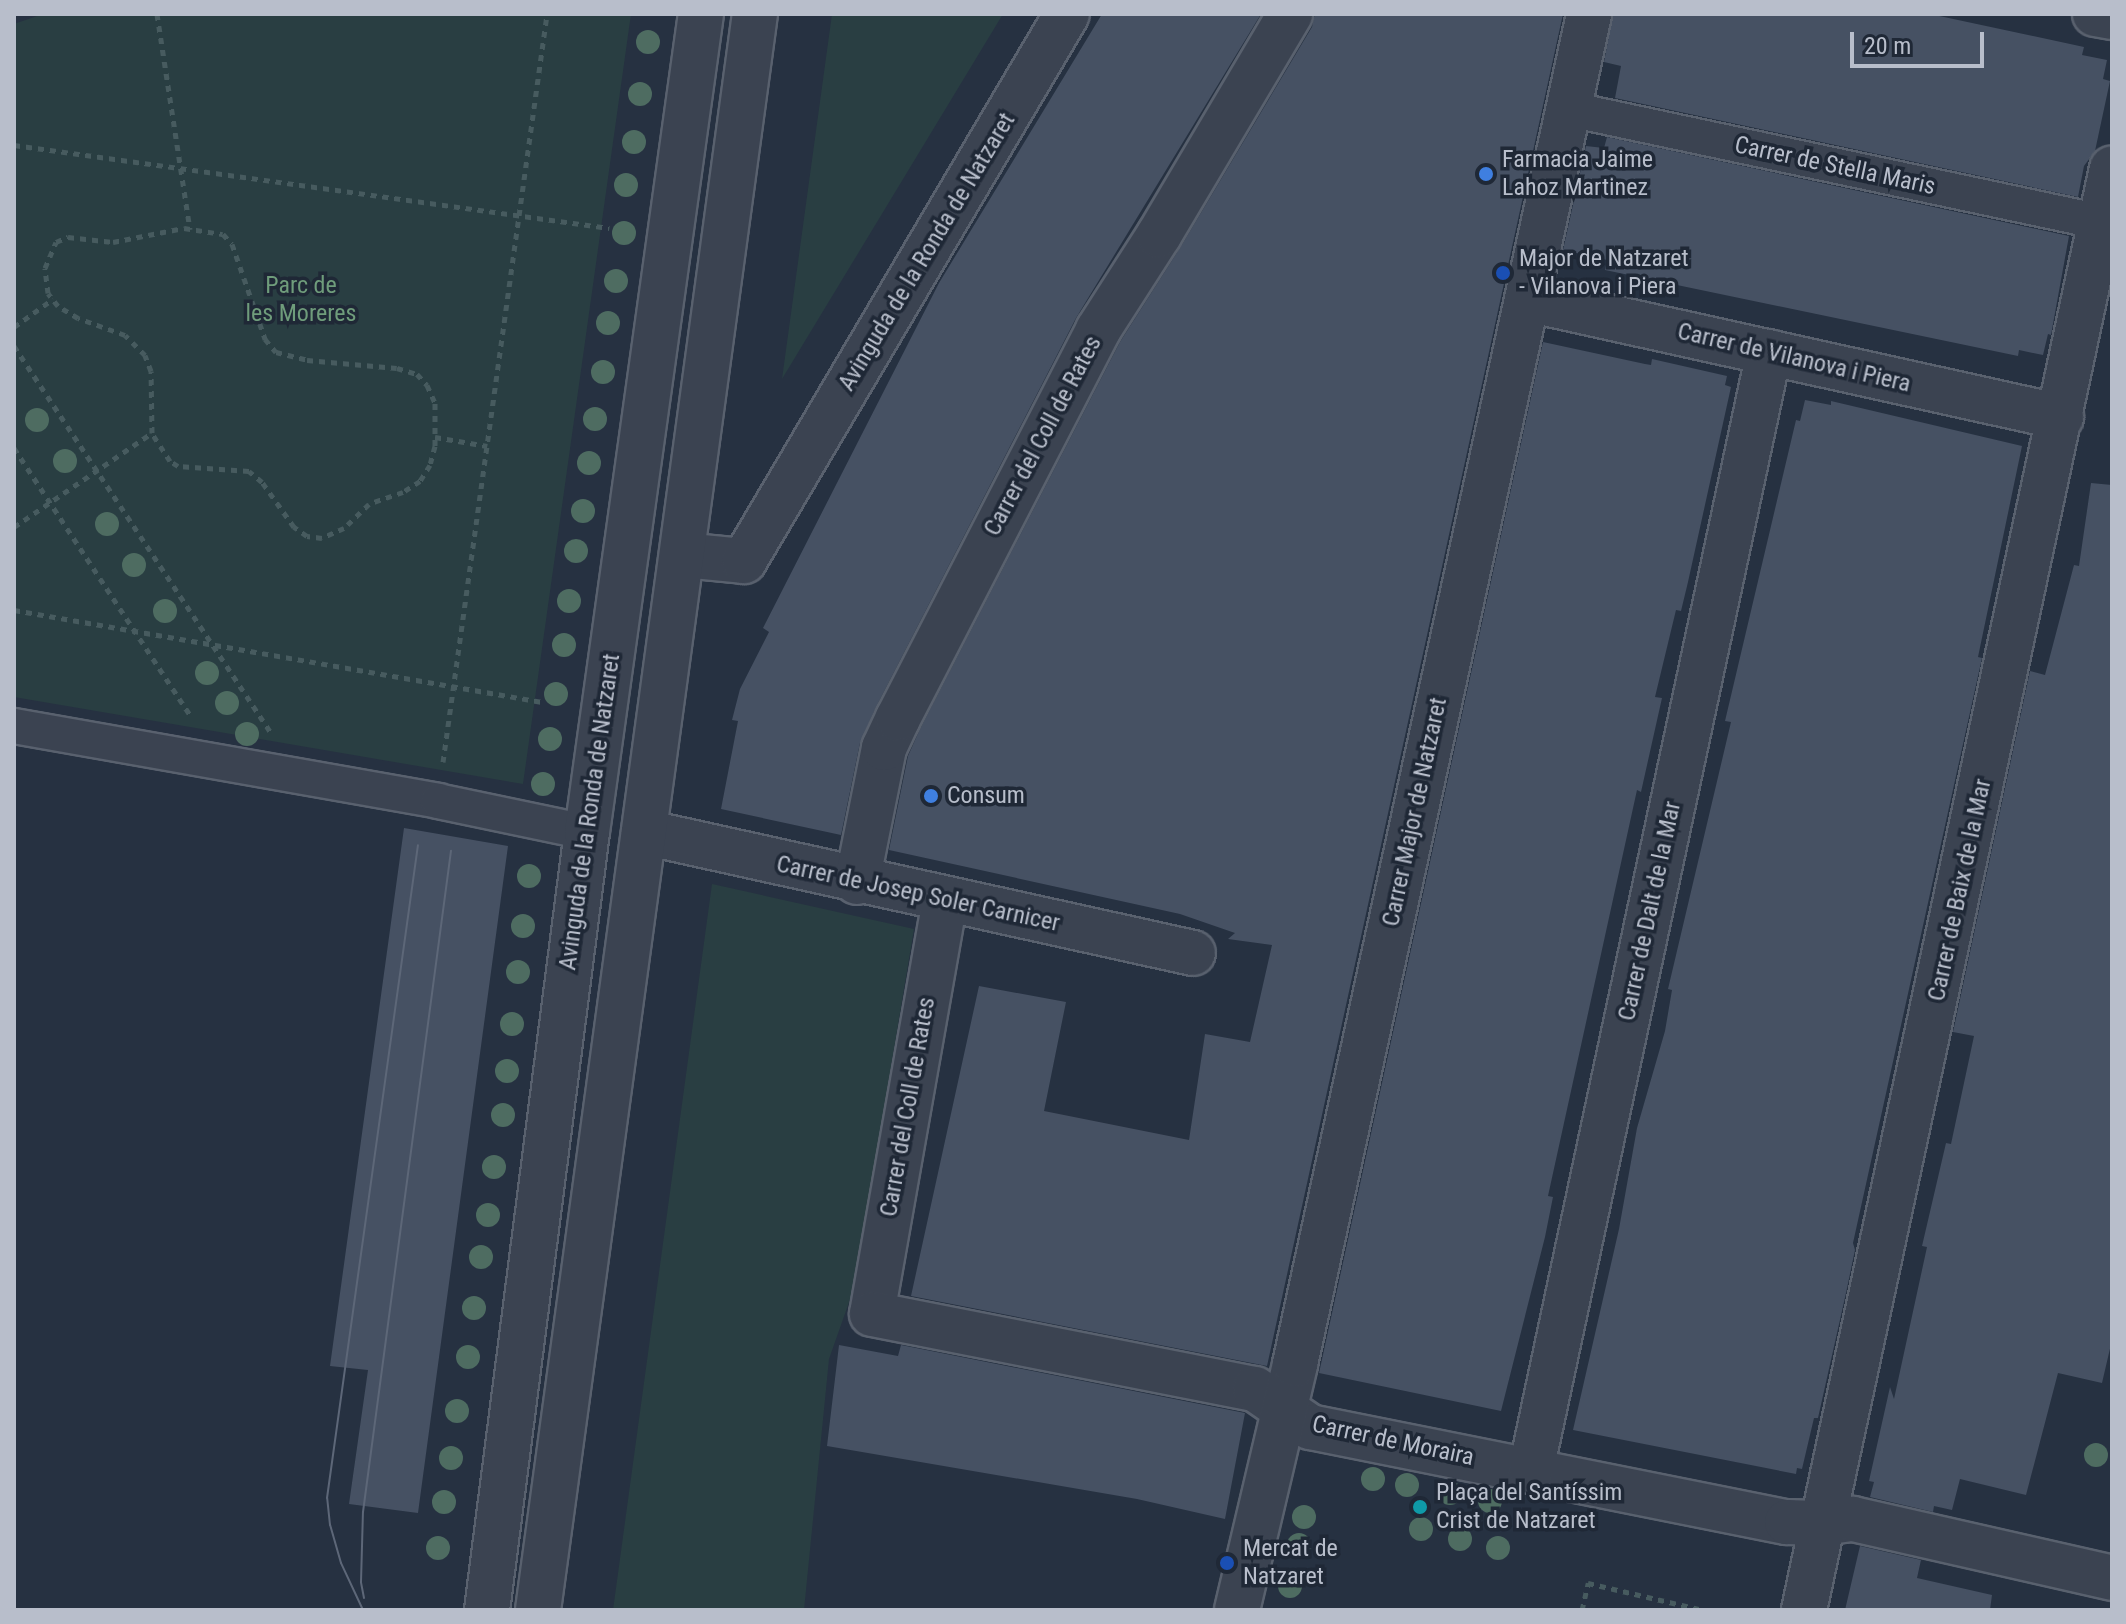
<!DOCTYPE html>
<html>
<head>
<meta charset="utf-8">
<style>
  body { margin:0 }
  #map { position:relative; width:2126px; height:1624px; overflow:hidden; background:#263141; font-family:"Roboto Condensed",sans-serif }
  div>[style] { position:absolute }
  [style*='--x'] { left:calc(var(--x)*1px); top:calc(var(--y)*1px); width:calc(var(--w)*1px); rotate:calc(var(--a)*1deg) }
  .green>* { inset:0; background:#293e42 }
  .building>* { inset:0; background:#465163 }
  .path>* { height:5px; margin-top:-2.5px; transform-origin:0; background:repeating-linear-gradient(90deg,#475b5f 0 6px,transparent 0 12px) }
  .roads { filter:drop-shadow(2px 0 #59616e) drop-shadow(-2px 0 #59616e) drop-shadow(0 2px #59616e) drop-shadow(0 -2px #59616e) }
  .pedestrian>* { height:34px; margin:-17px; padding:0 17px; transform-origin:17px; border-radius:17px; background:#3b4351 }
  .minor>* { height:44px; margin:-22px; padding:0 22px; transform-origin:22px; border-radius:22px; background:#3b4351 }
  .tertiary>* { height:44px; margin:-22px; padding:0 22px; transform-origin:22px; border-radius:22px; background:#3b4351 }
  .tram>* { height:2px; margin:-1px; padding:0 1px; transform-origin:1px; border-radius:1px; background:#5d6778 }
  .trees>* { width:24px; height:24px; margin:-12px; border-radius:50%; background:#4e6c61 }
  .dots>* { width:22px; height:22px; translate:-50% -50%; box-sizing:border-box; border:4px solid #1f2836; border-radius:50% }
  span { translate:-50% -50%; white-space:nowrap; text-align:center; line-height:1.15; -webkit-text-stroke:7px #1f2836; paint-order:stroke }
  .poi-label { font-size:24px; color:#b8becb }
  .left { translate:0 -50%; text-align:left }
  .street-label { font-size:24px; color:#b8becb }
  .park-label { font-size:24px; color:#6f9c7b }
  .frame { position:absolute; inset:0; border:16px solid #b8becb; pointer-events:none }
  .scale { position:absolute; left:1850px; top:32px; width:134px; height:36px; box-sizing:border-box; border:4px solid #b8becb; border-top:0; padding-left:10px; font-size:24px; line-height:28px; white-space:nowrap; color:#b8becb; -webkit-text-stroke:6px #1f2836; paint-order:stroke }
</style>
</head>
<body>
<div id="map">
  <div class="green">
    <i style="clip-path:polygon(43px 14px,631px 14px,523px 784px,14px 697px,14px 24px)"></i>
    <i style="clip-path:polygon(832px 14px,1003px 14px,782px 379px)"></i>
    <i style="clip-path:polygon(712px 884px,914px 929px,854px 1288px,829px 1359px,804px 1610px,613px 1610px)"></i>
  </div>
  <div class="building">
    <i style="clip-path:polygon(1102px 14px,1261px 14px,1076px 318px,876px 707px,860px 743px,841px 835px,721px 809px,738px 721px,732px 720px,740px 689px,769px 632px,763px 628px,939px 283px)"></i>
    <i style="clip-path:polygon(1315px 14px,1563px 14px,1267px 1366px,911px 1296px,979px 986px,1066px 1002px,1044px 1111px,1189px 1140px,1205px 1034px,1250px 1042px,1272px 945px,1228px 939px,1235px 933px,1180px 914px,889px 850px,908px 756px,920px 729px,1120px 342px,1180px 248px,1312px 27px)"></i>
    <i style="clip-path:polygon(1613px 14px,1930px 14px,2084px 47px,2082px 55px,2107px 60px,2103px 79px,2110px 81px,2095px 151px,2084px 166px,2078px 197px,1615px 98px,1621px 66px,1604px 62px)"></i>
    <i style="clip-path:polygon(1607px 137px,2069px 236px,2051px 335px,2048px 334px,2043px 355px,2019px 350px,2018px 356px,1605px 270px,1607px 260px,1563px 250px,1586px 146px,1604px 148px)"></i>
    <i style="clip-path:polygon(1543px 342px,1645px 364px,1651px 365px,1652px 359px,1727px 376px,1725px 385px,1731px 387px,1688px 582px,1681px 611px,1676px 610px,1655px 697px,1662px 698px,1641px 792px,1637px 790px,1548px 1196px,1553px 1197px,1545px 1237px,1501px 1411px,1319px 1373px)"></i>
    <i style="clip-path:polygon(1805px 400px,1831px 405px,1831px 401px,2022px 446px,1978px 657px,1982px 658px,1853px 1243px,1855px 1250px,1846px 1293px,1818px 1418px,1814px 1418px,1802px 1469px,1797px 1468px,1796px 1474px,1573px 1430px,1619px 1229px,1637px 1128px,1665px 1031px,1672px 990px,1668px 989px,1731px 722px,1725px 721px,1796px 420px,1800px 421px)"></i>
    <i style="clip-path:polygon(2091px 483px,2112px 485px,2112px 1340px,2102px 1383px,2058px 1373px,2026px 1495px,1960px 1479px,1952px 1510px,1934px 1506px,1933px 1512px,1870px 1497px,1874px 1482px,1869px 1481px,1890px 1387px,1894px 1399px,1927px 1247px,1922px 1246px,1946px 1143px,1951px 1144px,1974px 1036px,1953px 1032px,2030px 671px,2045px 675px,2074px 565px,2079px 566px)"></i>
    <i style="clip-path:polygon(404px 828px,508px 846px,418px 1513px,349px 1504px,368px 1370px,330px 1366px)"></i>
    <i style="clip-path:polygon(839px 1345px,898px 1356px,901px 1345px,1245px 1413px,1225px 1519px,1137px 1499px,827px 1446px)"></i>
    <i style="clip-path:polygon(1860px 1546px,1921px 1560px,1917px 1578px,1992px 1595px,1990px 1610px,1845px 1610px)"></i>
  </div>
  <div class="path">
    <i style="--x:157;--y:14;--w:218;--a:81.3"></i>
    <i style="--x:14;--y:145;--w:601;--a:7.94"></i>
    <i style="--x:184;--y:228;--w:39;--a:9"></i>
    <i style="--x:223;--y:234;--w:13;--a:48"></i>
    <i style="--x:232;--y:244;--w:101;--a:70.8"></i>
    <i style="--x:265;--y:339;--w:17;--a:50"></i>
    <i style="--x:276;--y:352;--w:32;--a:14"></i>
    <i style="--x:307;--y:360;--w:90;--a:5.1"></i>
    <i style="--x:397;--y:368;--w:21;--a:17"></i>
    <i style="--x:417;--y:374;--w:15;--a:48"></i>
    <i style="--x:427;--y:385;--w:20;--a:66"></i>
    <i style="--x:435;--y:403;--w:43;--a:90"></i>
    <i style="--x:435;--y:446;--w:20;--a:105"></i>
    <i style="--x:430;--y:465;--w:19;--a:122"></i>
    <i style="--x:420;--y:481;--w:20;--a:147"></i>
    <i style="--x:403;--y:492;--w:36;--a:161"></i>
    <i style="--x:369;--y:504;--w:35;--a:136"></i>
    <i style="--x:344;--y:528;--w:24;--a:156"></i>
    <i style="--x:322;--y:538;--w:15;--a:-172"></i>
    <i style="--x:307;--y:536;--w:16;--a:-145"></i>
    <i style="--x:294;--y:527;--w:55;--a:-125.4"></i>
    <i style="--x:262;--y:482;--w:17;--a:-140"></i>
    <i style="--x:249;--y:471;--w:71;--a:-176"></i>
    <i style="--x:178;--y:466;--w:9;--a:-148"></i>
    <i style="--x:170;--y:461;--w:33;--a:-123"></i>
    <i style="--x:152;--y:433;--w:62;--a:-90.9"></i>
    <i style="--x:151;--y:371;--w:17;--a:-111"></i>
    <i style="--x:145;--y:355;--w:28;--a:-135"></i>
    <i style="--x:125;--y:335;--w:50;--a:-160.1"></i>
    <i style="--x:78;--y:318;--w:23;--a:-149"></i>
    <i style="--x:58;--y:306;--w:16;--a:-128"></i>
    <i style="--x:48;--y:293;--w:25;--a:-97"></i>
    <i style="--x:45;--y:268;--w:28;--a:-67"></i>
    <i style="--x:56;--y:242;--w:13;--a:-23"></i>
    <i style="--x:68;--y:237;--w:45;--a:6.3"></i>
    <i style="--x:113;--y:242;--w:72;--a:-11.2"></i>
    <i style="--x:14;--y:327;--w:48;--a:-35.7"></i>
    <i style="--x:14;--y:346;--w:463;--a:56.4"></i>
    <i style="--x:435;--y:437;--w:53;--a:9.8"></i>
    <i style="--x:14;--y:448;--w:323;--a:56.6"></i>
    <i style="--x:14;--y:527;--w:167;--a:-34.3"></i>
    <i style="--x:14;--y:610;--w:536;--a:9.88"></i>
    <i style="--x:443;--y:762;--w:755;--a:-82.08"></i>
    <i style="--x:1582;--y:1610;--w:28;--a:-77"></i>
    <i style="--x:1588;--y:1583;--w:118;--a:13.2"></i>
  </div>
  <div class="roads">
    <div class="pedestrian">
      <i style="--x:1569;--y:109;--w:544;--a:11.99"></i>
      <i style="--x:14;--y:726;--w:431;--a:10"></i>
      <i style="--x:438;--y:801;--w:152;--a:11.8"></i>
    </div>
    <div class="minor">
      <i style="--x:2095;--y:14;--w:17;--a:10"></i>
      <i style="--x:1527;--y:299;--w:547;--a:12.46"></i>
      <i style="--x:683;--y:555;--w:61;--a:5.6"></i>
      <i style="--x:744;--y:561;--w:635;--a:-59.44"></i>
      <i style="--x:644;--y:832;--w:562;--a:12.43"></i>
      <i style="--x:857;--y:882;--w:137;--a:-78.6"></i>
      <i style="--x:884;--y:748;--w:33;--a:-65"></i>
      <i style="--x:898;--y:718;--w:437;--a:-62.7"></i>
      <i style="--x:1098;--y:330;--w:113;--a:-57.3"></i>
      <i style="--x:1159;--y:235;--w:257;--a:-59.3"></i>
      <i style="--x:945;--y:900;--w:420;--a:100"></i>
      <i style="--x:872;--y:1314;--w:390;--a:11.1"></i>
      <i style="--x:1255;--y:1389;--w:67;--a:34.6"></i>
      <i style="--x:1310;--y:1427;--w:486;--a:11.3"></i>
      <i style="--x:1787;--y:1522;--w:36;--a:2"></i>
      <i style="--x:1823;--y:1523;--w:30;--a:-8"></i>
      <i style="--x:1853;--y:1519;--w:266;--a:12.8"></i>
      <i style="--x:1531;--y:1470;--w:1143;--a:-77.98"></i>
      <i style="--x:1237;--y:1610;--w:253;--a:-76.7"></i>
      <i style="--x:1295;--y:1364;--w:1382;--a:-77.71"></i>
      <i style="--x:1804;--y:1610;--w:1474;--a:-77.94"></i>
    </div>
    <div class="tertiary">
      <i style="--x:487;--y:1610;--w:784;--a:-82.68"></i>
      <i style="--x:587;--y:832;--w:826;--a:-82.07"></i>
      <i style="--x:538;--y:1610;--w:1611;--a:-82.26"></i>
    </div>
  </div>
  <div class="tram">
    <i style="--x:364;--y:1598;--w:16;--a:-101"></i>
    <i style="--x:361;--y:1582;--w:70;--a:-88.4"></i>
    <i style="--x:363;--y:1512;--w:667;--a:-82.42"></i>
    <i style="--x:363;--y:1610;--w:52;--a:-115.1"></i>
    <i style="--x:341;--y:1563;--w:40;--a:-106"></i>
    <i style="--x:330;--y:1525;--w:27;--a:-96"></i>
    <i style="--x:327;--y:1498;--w:659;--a:-82.07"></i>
  </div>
  <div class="trees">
    <i style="left:648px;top:42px"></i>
    <i style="left:640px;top:94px"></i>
    <i style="left:634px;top:142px"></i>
    <i style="left:626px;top:185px"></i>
    <i style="left:624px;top:233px"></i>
    <i style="left:616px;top:281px"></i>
    <i style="left:608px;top:323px"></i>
    <i style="left:603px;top:372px"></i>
    <i style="left:595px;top:419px"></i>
    <i style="left:37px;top:420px"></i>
    <i style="left:65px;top:461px"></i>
    <i style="left:589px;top:463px"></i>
    <i style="left:583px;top:511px"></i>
    <i style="left:107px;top:524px"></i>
    <i style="left:576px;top:551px"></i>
    <i style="left:134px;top:565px"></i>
    <i style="left:569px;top:601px"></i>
    <i style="left:165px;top:611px"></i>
    <i style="left:564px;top:645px"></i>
    <i style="left:207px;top:673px"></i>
    <i style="left:556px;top:694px"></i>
    <i style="left:227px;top:703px"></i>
    <i style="left:247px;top:734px"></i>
    <i style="left:550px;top:739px"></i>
    <i style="left:543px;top:784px"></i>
    <i style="left:529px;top:876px"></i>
    <i style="left:523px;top:926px"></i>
    <i style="left:518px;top:972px"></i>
    <i style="left:512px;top:1024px"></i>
    <i style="left:507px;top:1071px"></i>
    <i style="left:503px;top:1115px"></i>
    <i style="left:494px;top:1167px"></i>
    <i style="left:488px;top:1215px"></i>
    <i style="left:481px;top:1257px"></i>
    <i style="left:474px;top:1308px"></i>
    <i style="left:468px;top:1357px"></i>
    <i style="left:457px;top:1411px"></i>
    <i style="left:2096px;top:1455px"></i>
    <i style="left:451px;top:1458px"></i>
    <i style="left:1373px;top:1479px"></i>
    <i style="left:1407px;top:1485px"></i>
    <i style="left:1450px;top:1493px"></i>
    <i style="left:1490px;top:1501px"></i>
    <i style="left:444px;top:1502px"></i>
    <i style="left:1304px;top:1517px"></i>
    <i style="left:1421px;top:1529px"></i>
    <i style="left:1460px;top:1539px"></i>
    <i style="left:1299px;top:1545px"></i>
    <i style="left:438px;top:1548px"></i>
    <i style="left:1498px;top:1548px"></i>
    <i style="left:1290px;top:1586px"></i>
  </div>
  <div class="dots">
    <i style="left:1486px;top:174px;background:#3f7fe0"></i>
    <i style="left:1503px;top:273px;background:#1a4fb4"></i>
    <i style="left:931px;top:796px;background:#3f7fe0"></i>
    <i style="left:1420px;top:1507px;background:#0f9aa8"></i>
    <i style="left:1227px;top:1563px;background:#1a4fb4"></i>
  </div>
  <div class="poi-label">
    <span class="left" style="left:1502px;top:174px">Farmacia Jaime<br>Lahoz Martinez</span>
    <span class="left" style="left:1519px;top:273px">Major de Natzaret<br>- Vilanova i Piera</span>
    <span class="left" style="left:947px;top:796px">Consum</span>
    <span class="left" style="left:1436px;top:1507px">Plaça del Santíssim<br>Crist de Natzaret</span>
    <span class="left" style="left:1243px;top:1563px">Mercat de<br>Natzaret</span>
  </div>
  <div class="street-label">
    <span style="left:1835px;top:166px;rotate:12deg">Carrer de Stella Maris</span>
    <span style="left:927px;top:252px;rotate:-59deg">Avinguda de la Ronda de Natzaret</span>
    <span style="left:1794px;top:358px;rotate:13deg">Carrer de Vilanova i Piera</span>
    <span style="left:1043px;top:436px;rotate:-62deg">Carrer del Coll de Rates</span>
    <span style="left:590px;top:812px;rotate:-82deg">Avinguda de la Ronda de Natzaret</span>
    <span style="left:1415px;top:812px;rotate:-78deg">Carrer Major de Natzaret</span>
    <span style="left:1960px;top:890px;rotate:-78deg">Carrer de Baix de la Mar</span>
    <span style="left:918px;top:894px;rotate:12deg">Carrer de Josep Soler Carnicer</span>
    <span style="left:1650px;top:911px;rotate:-78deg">Carrer de Dalt de la Mar</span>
    <span style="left:908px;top:1107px;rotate:-80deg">Carrer del Coll de Rates</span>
    <span style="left:1393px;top:1441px;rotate:12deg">Carrer de Moraira</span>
  </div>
  <div class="park-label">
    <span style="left:301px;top:300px">Parc de<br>les Moreres</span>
  </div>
  <div class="frame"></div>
  <div class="scale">20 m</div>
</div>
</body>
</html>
